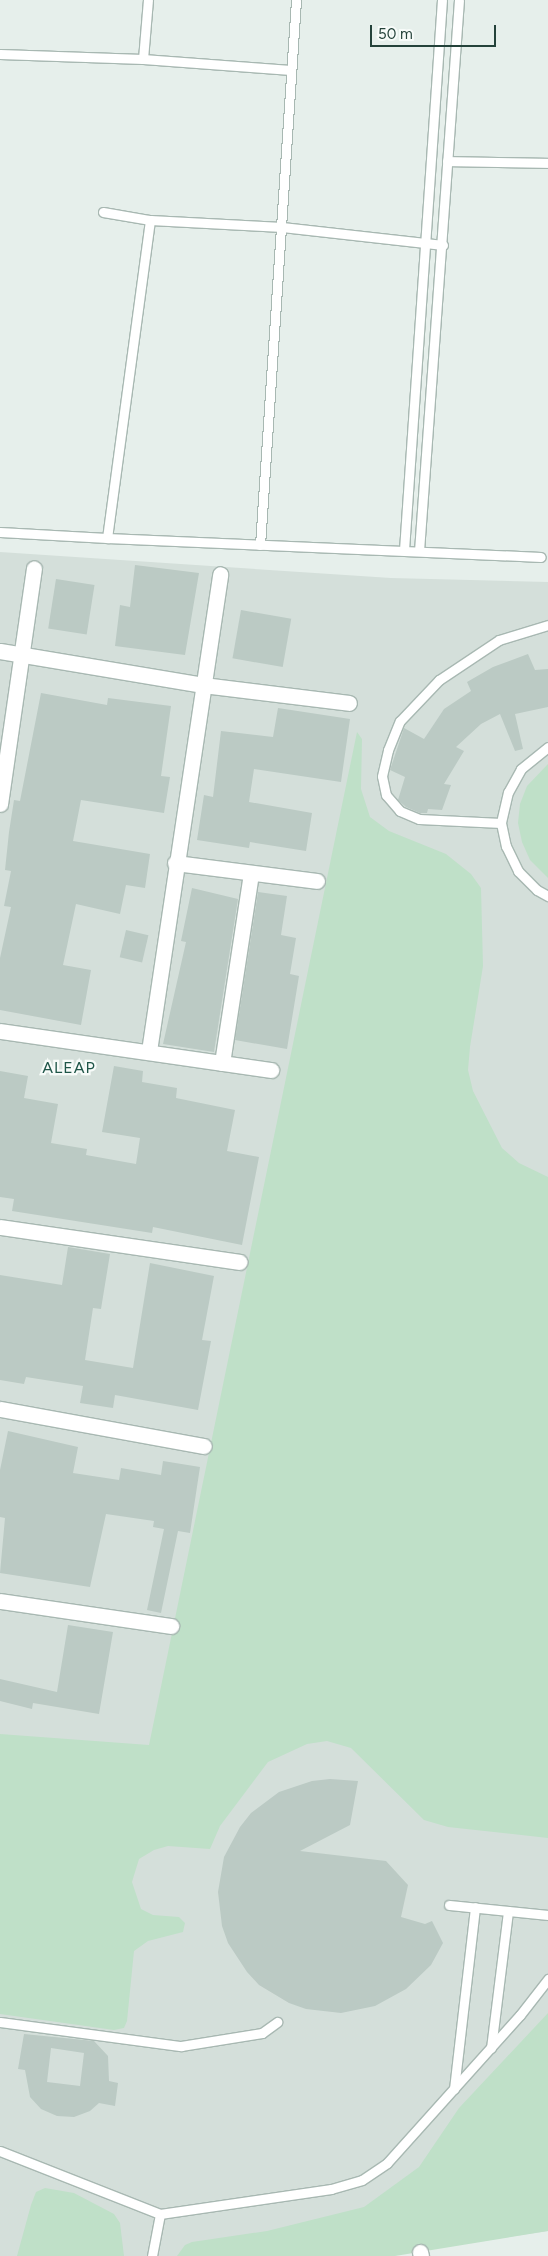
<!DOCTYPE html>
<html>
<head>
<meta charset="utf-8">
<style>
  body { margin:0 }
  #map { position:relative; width:548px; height:2256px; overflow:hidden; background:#e6efeb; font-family:Figtree,sans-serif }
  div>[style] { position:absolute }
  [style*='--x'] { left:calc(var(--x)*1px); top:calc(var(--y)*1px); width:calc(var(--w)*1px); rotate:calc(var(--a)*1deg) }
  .built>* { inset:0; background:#d4dfda }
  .green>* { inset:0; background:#bfe0c8 }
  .building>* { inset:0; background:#bbcac4; transform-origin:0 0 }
  .roads { filter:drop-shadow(1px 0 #a8b8b2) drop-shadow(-1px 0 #a8b8b2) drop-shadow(0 1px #a8b8b2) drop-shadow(0 -1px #a8b8b2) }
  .lane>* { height:9px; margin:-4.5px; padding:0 4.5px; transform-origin:4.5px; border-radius:4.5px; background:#fff }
  .street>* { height:15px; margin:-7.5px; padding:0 7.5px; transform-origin:7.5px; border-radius:7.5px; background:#fff }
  span { translate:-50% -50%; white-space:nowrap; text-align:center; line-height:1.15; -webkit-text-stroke:4.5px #f7fbf9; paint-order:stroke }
  .neighbourhood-label { font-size:16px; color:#1f5548; letter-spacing:1px }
  .scale { position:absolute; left:370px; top:25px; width:126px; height:22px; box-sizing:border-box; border:2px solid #24423a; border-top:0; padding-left:6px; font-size:15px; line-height:18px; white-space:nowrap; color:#24423a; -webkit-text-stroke:4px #f7fbf9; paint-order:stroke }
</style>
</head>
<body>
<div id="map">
  <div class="built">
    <i style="clip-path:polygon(0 552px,391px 578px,548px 582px,548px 2231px,381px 2256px,0 2256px)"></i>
  </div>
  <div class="green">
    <i style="clip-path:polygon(357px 732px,362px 739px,361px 789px,370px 817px,389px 831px,446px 854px,471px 874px,481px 888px,483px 966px,470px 1047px,468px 1070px,473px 1091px,502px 1148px,519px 1163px,548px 1177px,548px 1838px,448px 1827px,424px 1820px,351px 1748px,327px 1741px,307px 1744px,268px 1762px,220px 1826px,210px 1849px,168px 1846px,154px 1850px,139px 1859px,132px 1882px,141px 1909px,153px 1915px,179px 1917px,185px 1923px,183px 1932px,148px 1941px,134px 1951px,127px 2021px,124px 2028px,114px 2030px,0 2014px,0 1734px,149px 1745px)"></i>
    <i style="clip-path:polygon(548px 764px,548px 878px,530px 860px,522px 842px,518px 823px,520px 804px,527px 786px)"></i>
    <i style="clip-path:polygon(548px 2013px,548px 2231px,395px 2256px,177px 2256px,185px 2245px,192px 2242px,267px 2231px,364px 2207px,419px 2167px,459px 2108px)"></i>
    <i style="clip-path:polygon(45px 2188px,74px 2193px,114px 2214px,120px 2223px,124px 2256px,17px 2256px,31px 2205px,36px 2192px)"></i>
  </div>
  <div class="building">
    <i style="clip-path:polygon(135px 565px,199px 573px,185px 655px,115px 646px,120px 605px,130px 607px)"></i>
    <i style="left:56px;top:579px;width:39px;height:50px;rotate:9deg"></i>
    <i style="left:241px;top:610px;width:51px;height:49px;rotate:10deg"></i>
    <i style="clip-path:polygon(528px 654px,535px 670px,548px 669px,548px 707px,515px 714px,523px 749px,515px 751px,500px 714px,481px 724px,456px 747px,464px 751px,444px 784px,451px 785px,442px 810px,428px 809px,427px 813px,420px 813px,406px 807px,398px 800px,405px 777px,390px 770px,404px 728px,424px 739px,444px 709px,471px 691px,467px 682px,493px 667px)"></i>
    <i style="clip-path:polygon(41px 693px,107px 705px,108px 698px,171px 706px,161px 776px,170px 777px,164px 813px,81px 800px,73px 841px,150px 854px,145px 888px,126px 885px,120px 914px,76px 904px,63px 965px,91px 970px,81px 1025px,0 1010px,0 958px,11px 907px,4px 906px,11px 871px,5px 870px,9px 832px,14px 800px,20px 801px)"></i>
    <i style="clip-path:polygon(278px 708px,350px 719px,341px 782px,254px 769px,249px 802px,312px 813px,306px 851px,250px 842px,249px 848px,197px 840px,204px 795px,213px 797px,221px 731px,273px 737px)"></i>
    <i style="clip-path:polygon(192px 888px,238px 899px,214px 1052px,163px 1044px,186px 942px,181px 941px)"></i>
    <i style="clip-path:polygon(258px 892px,287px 896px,281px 935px,296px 938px,290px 974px,299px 976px,287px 1049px,235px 1040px)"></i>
    <i style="left:126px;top:930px;width:23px;height:28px;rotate:13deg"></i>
    <i style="clip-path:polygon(114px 1066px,143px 1071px,142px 1082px,177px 1088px,176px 1098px,235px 1110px,227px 1151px,259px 1157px,242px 1245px,153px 1227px,152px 1233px,12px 1211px,14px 1199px,0 1197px,0 1071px,28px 1076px,24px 1098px,58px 1104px,51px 1143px,87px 1149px,86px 1155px,136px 1164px,140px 1138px,102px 1132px)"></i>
    <i style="clip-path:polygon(68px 1247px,110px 1254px,101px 1309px,93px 1308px,85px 1360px,133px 1368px,150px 1263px,214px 1276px,202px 1340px,211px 1341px,198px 1410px,115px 1395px,113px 1408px,80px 1403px,83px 1386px,26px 1377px,24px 1384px,0 1380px,0 1275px,62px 1285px)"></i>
    <i style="clip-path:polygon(8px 1431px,78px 1447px,73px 1473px,119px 1480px,121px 1468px,161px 1475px,163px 1461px,200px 1467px,190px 1533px,178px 1531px,161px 1613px,147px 1610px,164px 1529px,153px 1527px,154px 1521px,106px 1514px,90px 1587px,0 1573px,5px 1518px,0 1517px,0 1470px)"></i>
    <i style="clip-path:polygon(68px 1625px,113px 1632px,99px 1714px,33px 1703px,32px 1709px,0 1701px,0 1679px,57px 1692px)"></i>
    <i style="clip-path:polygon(330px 1779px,358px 1781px,350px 1825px,300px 1851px,386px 1861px,408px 1885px,401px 1917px,425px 1924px,432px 1921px,443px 1943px,431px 1965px,406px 1989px,375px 2006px,341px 2013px,306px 2009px,289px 2003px,259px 1985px,247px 1972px,228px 1943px,222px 1926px,218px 1892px,224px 1857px,240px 1827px,251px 1813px,279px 1792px,312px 1781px)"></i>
    <i style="clip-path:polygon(evenodd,24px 2034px,94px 2041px,108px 2056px,109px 2081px,118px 2083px,115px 2106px,99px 2103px,90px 2111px,74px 2117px,57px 2116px,41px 2109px,30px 2097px,25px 2070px,18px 2069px,24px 2034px,51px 2048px,84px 2053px,80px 2086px,47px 2082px,51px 2048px)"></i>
  </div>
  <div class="roads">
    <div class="lane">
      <i style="--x:0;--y:54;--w:143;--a:2"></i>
      <i style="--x:143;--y:59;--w:148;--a:4.3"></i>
      <i style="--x:143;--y:59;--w:59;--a:-85.2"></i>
      <i style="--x:447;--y:161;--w:101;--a:1.1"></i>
      <i style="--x:103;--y:212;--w:48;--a:9.7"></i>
      <i style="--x:150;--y:220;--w:132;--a:3"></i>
      <i style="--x:282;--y:227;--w:162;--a:6.4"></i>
      <i style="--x:150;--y:220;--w:321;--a:97.7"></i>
      <i style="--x:107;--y:538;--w:434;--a:2.5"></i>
      <i style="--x:0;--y:532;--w:107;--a:3.2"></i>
      <i style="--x:260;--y:545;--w:546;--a:-86.22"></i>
      <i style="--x:404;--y:550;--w:551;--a:-86.05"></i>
      <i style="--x:419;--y:551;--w:552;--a:-85.85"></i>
      <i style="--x:548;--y:747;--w:35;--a:141"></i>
      <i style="--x:521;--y:769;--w:26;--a:119"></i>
      <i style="--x:508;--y:792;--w:32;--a:103"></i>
      <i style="--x:501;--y:823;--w:24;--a:78"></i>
      <i style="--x:506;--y:846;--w:28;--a:64"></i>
      <i style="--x:518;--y:871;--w:27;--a:45"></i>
      <i style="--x:537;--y:890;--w:13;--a:29"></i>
      <i style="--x:501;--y:823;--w:82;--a:-177.2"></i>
      <i style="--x:419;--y:819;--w:21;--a:-157"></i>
      <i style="--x:400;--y:811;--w:21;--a:-131"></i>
      <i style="--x:386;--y:795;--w:19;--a:-102"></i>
      <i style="--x:382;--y:776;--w:27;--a:-77"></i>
      <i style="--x:388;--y:750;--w:31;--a:-68"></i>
      <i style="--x:400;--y:721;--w:57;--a:-46.4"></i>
      <i style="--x:439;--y:680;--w:72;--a:-33.7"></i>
      <i style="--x:499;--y:640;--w:51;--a:-17"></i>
      <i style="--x:449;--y:1905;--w:100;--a:5.8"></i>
      <i style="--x:0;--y:2022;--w:183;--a:7.6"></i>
      <i style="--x:181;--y:2046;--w:82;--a:-9.1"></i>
      <i style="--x:262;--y:2033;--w:19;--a:-36"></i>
      <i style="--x:491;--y:2048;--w:138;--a:-82.9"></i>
      <i style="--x:454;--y:2089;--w:183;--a:-83.4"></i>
      <i style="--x:0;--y:2151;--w:172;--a:21.5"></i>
      <i style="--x:160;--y:2214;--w:43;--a:100.8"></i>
      <i style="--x:160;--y:2214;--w:173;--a:-8.3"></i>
      <i style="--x:331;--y:2189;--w:32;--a:-16"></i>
      <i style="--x:362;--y:2180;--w:30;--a:-34"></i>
      <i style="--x:387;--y:2163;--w:199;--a:-48.1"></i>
      <i style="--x:520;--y:2015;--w:46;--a:-52.1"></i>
    </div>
    <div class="street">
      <i style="--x:0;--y:651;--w:206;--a:9.5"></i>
      <i style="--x:203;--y:685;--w:147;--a:7"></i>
      <i style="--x:0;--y:804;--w:238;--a:-81.8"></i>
      <i style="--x:175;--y:863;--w:143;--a:7.2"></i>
      <i style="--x:0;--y:1031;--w:274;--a:8.2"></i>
      <i style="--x:149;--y:1051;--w:482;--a:-81.5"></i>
      <i style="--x:222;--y:1063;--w:192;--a:-81.3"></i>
      <i style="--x:0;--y:1227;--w:242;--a:8.3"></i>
      <i style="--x:0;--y:1409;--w:207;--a:10.3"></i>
      <i style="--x:0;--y:1601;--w:173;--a:8.3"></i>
      <i style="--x:420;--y:2252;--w:4;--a:76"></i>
    </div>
  </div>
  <div class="neighbourhood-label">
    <span style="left:69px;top:1068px">ALEAP</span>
  </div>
  <div class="scale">50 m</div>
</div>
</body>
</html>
